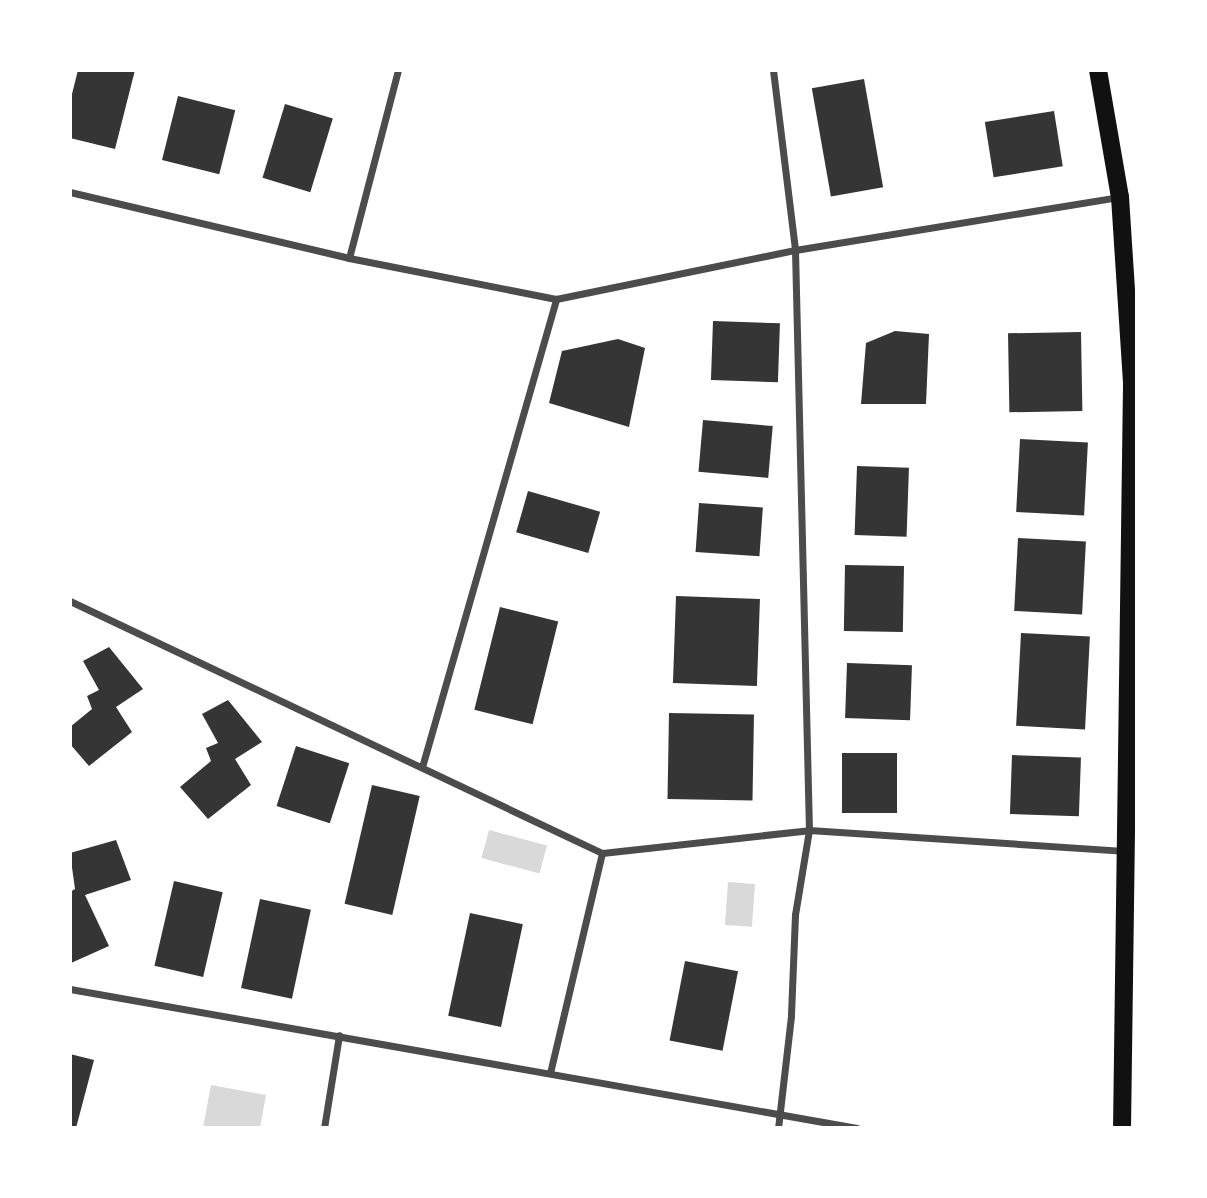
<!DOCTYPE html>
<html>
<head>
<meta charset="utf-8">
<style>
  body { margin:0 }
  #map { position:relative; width:1207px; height:1198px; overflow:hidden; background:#fff; font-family:Raleway,sans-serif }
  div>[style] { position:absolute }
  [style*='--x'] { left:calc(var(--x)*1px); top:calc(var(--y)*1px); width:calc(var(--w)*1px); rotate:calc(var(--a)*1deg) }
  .water>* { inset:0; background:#d9d9d9; transform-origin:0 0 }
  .building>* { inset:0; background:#353535; transform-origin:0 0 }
  .minor>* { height:7px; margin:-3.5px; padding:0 3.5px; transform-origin:3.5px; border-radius:3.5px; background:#4c4c4c }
  .primary>* { height:18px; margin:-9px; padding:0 9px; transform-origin:9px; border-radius:9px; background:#111 }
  span { translate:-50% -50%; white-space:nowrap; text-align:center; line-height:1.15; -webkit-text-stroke:7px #fff; paint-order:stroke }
  .frame { position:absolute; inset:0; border:72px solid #fff; pointer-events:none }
</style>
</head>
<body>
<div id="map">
  <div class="water">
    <i style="left:489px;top:830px;width:60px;height:29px;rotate:15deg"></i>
    <i style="left:728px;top:882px;width:27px;height:43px;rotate:4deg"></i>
    <i style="clip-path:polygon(211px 1085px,266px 1095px,260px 1128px,203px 1128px)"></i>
  </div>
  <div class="building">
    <i style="clip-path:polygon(78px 70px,135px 70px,115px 149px,70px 138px,70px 102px)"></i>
    <i style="left:864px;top:79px;width:110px;height:53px;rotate:80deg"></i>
    <i style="left:178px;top:96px;width:59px;height:66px;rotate:14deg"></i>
    <i style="left:285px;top:104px;width:50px;height:77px;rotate:17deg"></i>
    <i style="left:1054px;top:111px;width:56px;height:70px;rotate:81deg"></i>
    <i style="left:713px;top:321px;width:67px;height:59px;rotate:2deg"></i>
    <i style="clip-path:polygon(895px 331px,929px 334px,926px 404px,861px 404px,866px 343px)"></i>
    <i style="left:1081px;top:332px;width:79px;height:73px;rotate:89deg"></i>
    <i style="clip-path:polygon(618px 339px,645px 348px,629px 427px,549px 403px,562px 351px)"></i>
    <i style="left:703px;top:420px;width:70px;height:52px;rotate:5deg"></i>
    <i style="left:1020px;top:439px;width:68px;height:73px;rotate:3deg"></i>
    <i style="left:857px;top:466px;width:52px;height:69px;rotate:2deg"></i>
    <i style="left:528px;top:491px;width:75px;height:43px;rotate:16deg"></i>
    <i style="left:699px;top:503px;width:64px;height:49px;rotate:4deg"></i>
    <i style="left:1018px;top:538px;width:68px;height:73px;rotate:3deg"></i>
    <i style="left:845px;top:565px;width:59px;height:66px;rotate:1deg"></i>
    <i style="left:676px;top:596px;width:84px;height:87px;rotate:2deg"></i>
    <i style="left:500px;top:607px;width:60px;height:106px;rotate:14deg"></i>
    <i style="left:1021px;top:633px;width:69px;height:93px;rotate:3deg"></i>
    <i style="clip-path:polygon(109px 647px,143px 689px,116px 707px,132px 732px,89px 766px,70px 744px,70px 727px,92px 709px,87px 696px,99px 690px,83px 661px)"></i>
    <i style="left:847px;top:663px;width:65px;height:55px;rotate:2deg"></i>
    <i style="clip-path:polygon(228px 700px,262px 742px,235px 759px,251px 785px,208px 819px,180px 787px,211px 761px,206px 748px,218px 743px,202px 714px)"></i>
    <i style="left:669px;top:713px;width:85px;height:86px;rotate:1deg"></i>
    <i style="left:296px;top:746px;width:56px;height:63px;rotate:18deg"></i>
    <i style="left:842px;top:753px;width:55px;height:60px"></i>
    <i style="left:1012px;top:755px;width:69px;height:59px;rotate:2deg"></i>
    <i style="left:372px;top:785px;width:49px;height:122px;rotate:13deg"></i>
    <i style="clip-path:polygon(116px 840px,131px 880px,85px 895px,109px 946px,71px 963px,70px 892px,75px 889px,70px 853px)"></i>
    <i style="left:174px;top:881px;width:50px;height:87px;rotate:13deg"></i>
    <i style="left:260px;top:899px;width:52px;height:91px;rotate:12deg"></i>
    <i style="left:470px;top:913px;width:54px;height:105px;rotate:12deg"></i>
    <i style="left:685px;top:961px;width:54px;height:81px;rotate:11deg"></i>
    <i style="clip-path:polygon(70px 1054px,94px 1060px,76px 1128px,70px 1128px)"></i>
  </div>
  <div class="minor">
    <i style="--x:773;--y:70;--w:181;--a:83"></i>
    <i style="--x:795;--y:250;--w:329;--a:-9.3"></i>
    <i style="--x:70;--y:192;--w:287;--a:13.3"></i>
    <i style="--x:349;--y:258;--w:211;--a:11.2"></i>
    <i style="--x:556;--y:299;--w:244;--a:-11.6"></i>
    <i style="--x:795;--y:250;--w:580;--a:88.62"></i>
    <i style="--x:809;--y:830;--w:86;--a:99.4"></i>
    <i style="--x:795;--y:915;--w:101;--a:92.3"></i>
    <i style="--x:791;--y:1016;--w:113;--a:96.6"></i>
    <i style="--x:349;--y:258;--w:194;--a:-75.4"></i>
    <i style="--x:70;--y:601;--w:589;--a:25.35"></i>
    <i style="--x:602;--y:853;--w:208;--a:-6.3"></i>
    <i style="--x:809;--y:830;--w:315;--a:3.8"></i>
    <i style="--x:422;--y:767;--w:487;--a:-74"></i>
    <i style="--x:70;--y:989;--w:799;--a:10.02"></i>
    <i style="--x:550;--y:1073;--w:226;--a:-76.7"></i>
    <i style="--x:324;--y:1128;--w:94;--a:-80.8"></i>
  </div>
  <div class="primary">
    <i style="--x:1098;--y:70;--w:129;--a:80.2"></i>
    <i style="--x:1120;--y:197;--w:188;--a:86.3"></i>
    <i style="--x:1132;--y:385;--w:743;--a:90.77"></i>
  </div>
  <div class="frame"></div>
</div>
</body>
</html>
